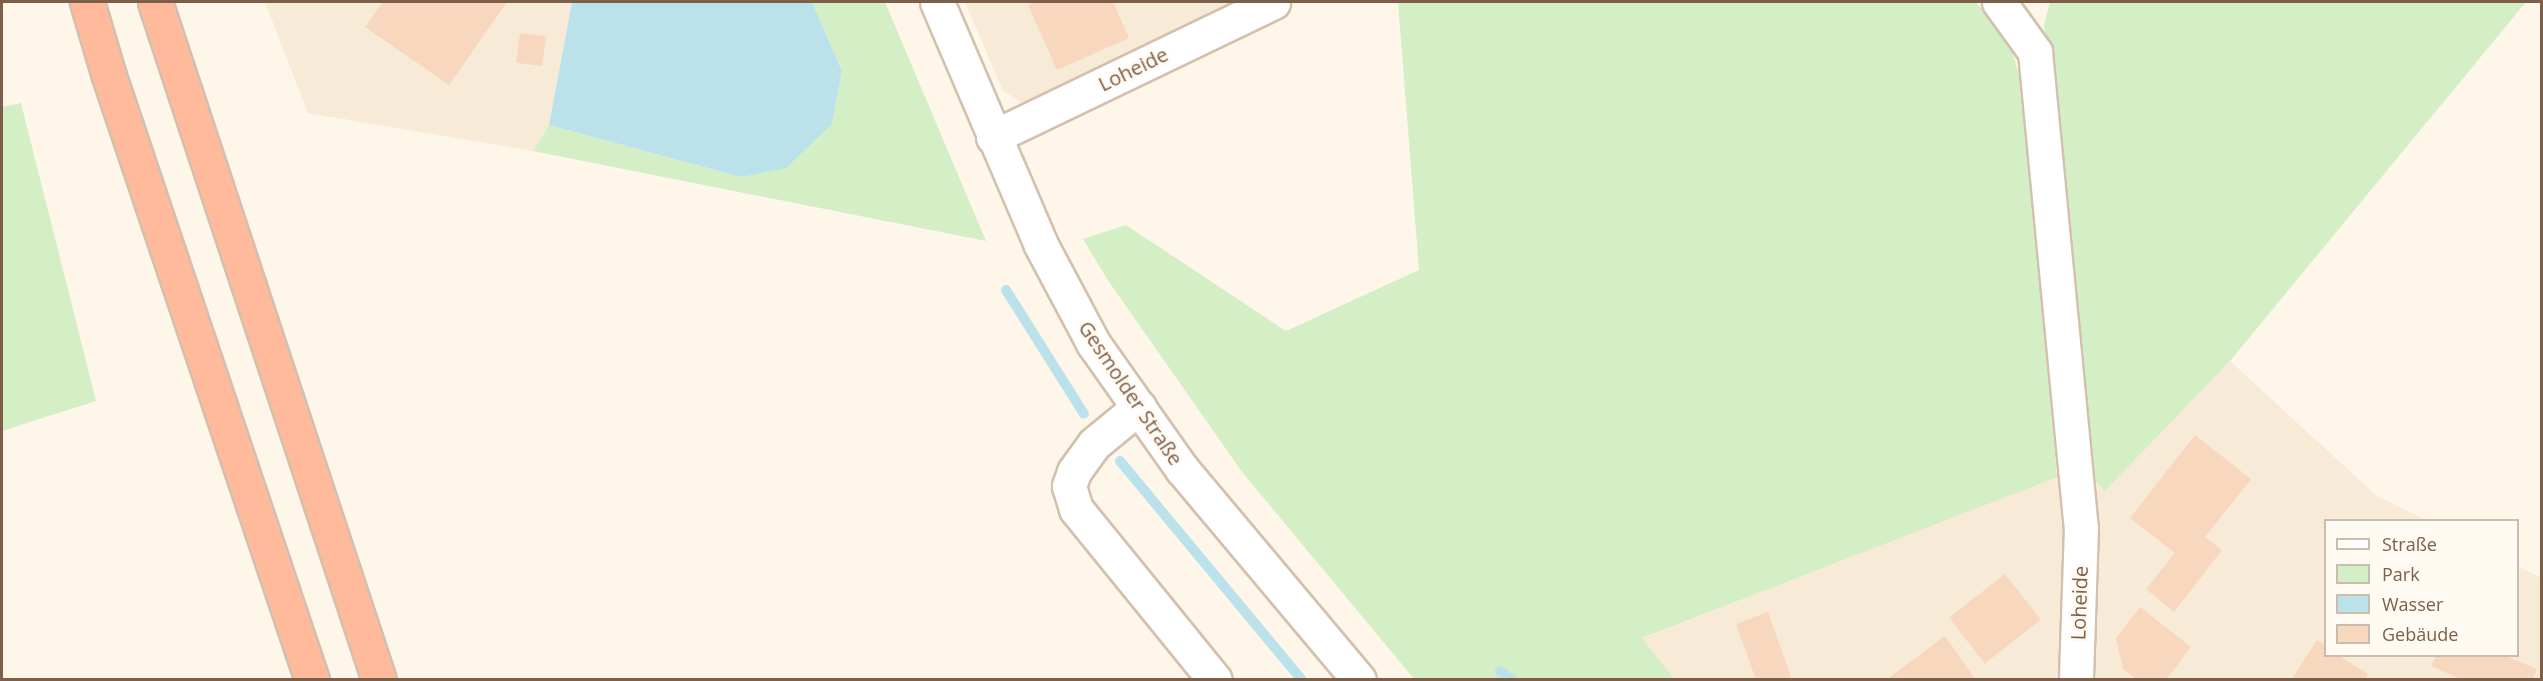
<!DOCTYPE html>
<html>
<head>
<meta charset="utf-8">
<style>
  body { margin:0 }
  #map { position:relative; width:2543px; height:681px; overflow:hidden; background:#fef7e9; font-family:"Open Sans",sans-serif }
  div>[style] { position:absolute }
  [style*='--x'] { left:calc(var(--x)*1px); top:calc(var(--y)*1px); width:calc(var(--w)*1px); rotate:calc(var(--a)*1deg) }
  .residential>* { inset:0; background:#f7ead7 }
  .green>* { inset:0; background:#d4efc5 }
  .water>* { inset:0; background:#bbe2eb }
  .stream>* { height:10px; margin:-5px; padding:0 5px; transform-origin:5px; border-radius:5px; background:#bbe2eb }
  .building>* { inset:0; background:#f7d8be; transform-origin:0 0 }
  .roads { filter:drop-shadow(2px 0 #d3c0ad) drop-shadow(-2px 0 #d3c0ad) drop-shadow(0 2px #d3c0ad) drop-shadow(0 -2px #d3c0ad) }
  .minor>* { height:33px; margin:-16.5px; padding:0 16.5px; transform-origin:16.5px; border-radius:16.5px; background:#fff }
  .highway>* { height:33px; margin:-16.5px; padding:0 16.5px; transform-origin:16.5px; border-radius:16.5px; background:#feba9b }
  span { translate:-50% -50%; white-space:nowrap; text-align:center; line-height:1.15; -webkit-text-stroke:6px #fffaf2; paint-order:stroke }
  .street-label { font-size:20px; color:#7d5e49 }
  .frame { position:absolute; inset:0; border:3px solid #7d5e49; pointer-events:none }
  .legend { position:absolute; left:2324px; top:519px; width:195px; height:138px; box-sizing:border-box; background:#fffaf2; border:2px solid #cbbcae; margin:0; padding:8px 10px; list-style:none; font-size:18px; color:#7d5e49 }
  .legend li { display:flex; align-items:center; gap:12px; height:30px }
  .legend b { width:30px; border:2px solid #cbbcae }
</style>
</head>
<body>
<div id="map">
  <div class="residential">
    <i style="clip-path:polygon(265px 2px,572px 2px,549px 125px,533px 151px,308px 113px)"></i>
    <i style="clip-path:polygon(965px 2px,1255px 2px,1032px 109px,1003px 91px)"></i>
    <i style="clip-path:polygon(2230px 361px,2377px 496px,2426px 520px,2326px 520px,2326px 656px,2518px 656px,2518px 566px,2541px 578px,2541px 679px,1674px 680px,1641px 639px,2081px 466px,2106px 490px)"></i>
  </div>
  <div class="green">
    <i style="clip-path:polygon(812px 2px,885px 2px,986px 241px,533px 151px,549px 125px,741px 177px,832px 124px,842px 71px)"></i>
    <i style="clip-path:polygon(1398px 2px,1976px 2px,2011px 47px,2026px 99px,2057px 477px,1642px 638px,1674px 679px,1414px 679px,1242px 472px,1107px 279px,1083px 239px,1126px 225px,1286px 331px,1419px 270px)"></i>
    <i style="clip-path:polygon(2050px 2px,2526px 2px,2230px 361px,2105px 491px,2081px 466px,2044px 24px)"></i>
    <i style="clip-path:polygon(21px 103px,96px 401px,2px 431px,2px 107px)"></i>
  </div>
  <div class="water">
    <i style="clip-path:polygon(572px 2px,812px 2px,842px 71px,832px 124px,786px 168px,741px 177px,549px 125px)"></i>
  </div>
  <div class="stream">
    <i style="--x:1006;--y:290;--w:146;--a:57.8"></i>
    <i style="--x:1120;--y:461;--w:285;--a:50.3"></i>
    <i style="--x:1500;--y:671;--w:15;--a:37"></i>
  </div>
  <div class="building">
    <i style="clip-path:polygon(383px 2px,507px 2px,449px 85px,365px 27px)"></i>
    <i style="clip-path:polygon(1037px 2px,1113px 2px,1129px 38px,1057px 70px,1028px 5px)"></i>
    <i style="left:520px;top:33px;width:26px;height:30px;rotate:7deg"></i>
    <i style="clip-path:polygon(2195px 435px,2251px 479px,2205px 537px,2222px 550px,2174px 612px,2146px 589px,2175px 553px,2130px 518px)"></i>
    <i style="left:2005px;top:574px;width:58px;height:71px;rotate:52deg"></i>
    <i style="clip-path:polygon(2140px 607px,2191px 647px,2166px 680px,2138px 680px,2123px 669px,2116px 638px)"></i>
    <i style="clip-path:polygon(1768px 612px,1792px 680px,1756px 680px,1736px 624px)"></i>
    <i style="clip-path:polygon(1945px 636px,1976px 680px,1886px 680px)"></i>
    <i style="clip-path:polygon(2317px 640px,2326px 646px,2326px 656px,2339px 656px,2368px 674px,2365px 680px,2291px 680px)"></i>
    <i style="clip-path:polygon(2436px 656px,2506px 656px,2537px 669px,2532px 680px,2463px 680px,2431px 666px)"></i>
  </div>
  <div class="roads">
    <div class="minor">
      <i style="--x:937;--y:2;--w:264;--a:66.8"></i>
      <i style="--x:1041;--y:245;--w:111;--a:62"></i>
      <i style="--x:1093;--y:343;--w:154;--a:54.8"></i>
      <i style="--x:1182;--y:469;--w:275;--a:50"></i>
      <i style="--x:1999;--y:2;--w:62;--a:54.2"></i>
      <i style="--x:2035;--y:52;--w:477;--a:84.5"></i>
      <i style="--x:2081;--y:527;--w:153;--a:91.9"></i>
      <i style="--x:993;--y:137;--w:311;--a:-25.7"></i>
      <i style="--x:1139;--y:407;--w:58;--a:140.6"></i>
      <i style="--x:1094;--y:444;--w:34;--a:126"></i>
      <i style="--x:1074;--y:472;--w:15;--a:110"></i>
      <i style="--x:1069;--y:486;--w:24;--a:73"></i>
      <i style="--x:1076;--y:509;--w:220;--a:50.9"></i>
    </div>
    <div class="highway">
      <i style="--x:87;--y:2;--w:74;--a:73.5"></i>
      <i style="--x:108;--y:73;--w:640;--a:71.42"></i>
      <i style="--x:155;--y:2;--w:714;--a:71.72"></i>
    </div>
  </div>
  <div class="street-label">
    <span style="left:1133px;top:69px;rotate:-26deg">Loheide</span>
    <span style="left:1131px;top:393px;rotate:56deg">Gesmolder Straße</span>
    <span style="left:2079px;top:603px;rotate:-88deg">Loheide</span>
  </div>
  <div class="frame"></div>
  <ul class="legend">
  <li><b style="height:8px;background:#fff"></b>Straße</li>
  <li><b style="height:16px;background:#d4efc5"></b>Park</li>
  <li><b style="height:16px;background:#bbe2eb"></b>Wasser</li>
  <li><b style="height:16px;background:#f7d8be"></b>Gebäude</li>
  </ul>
</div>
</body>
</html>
